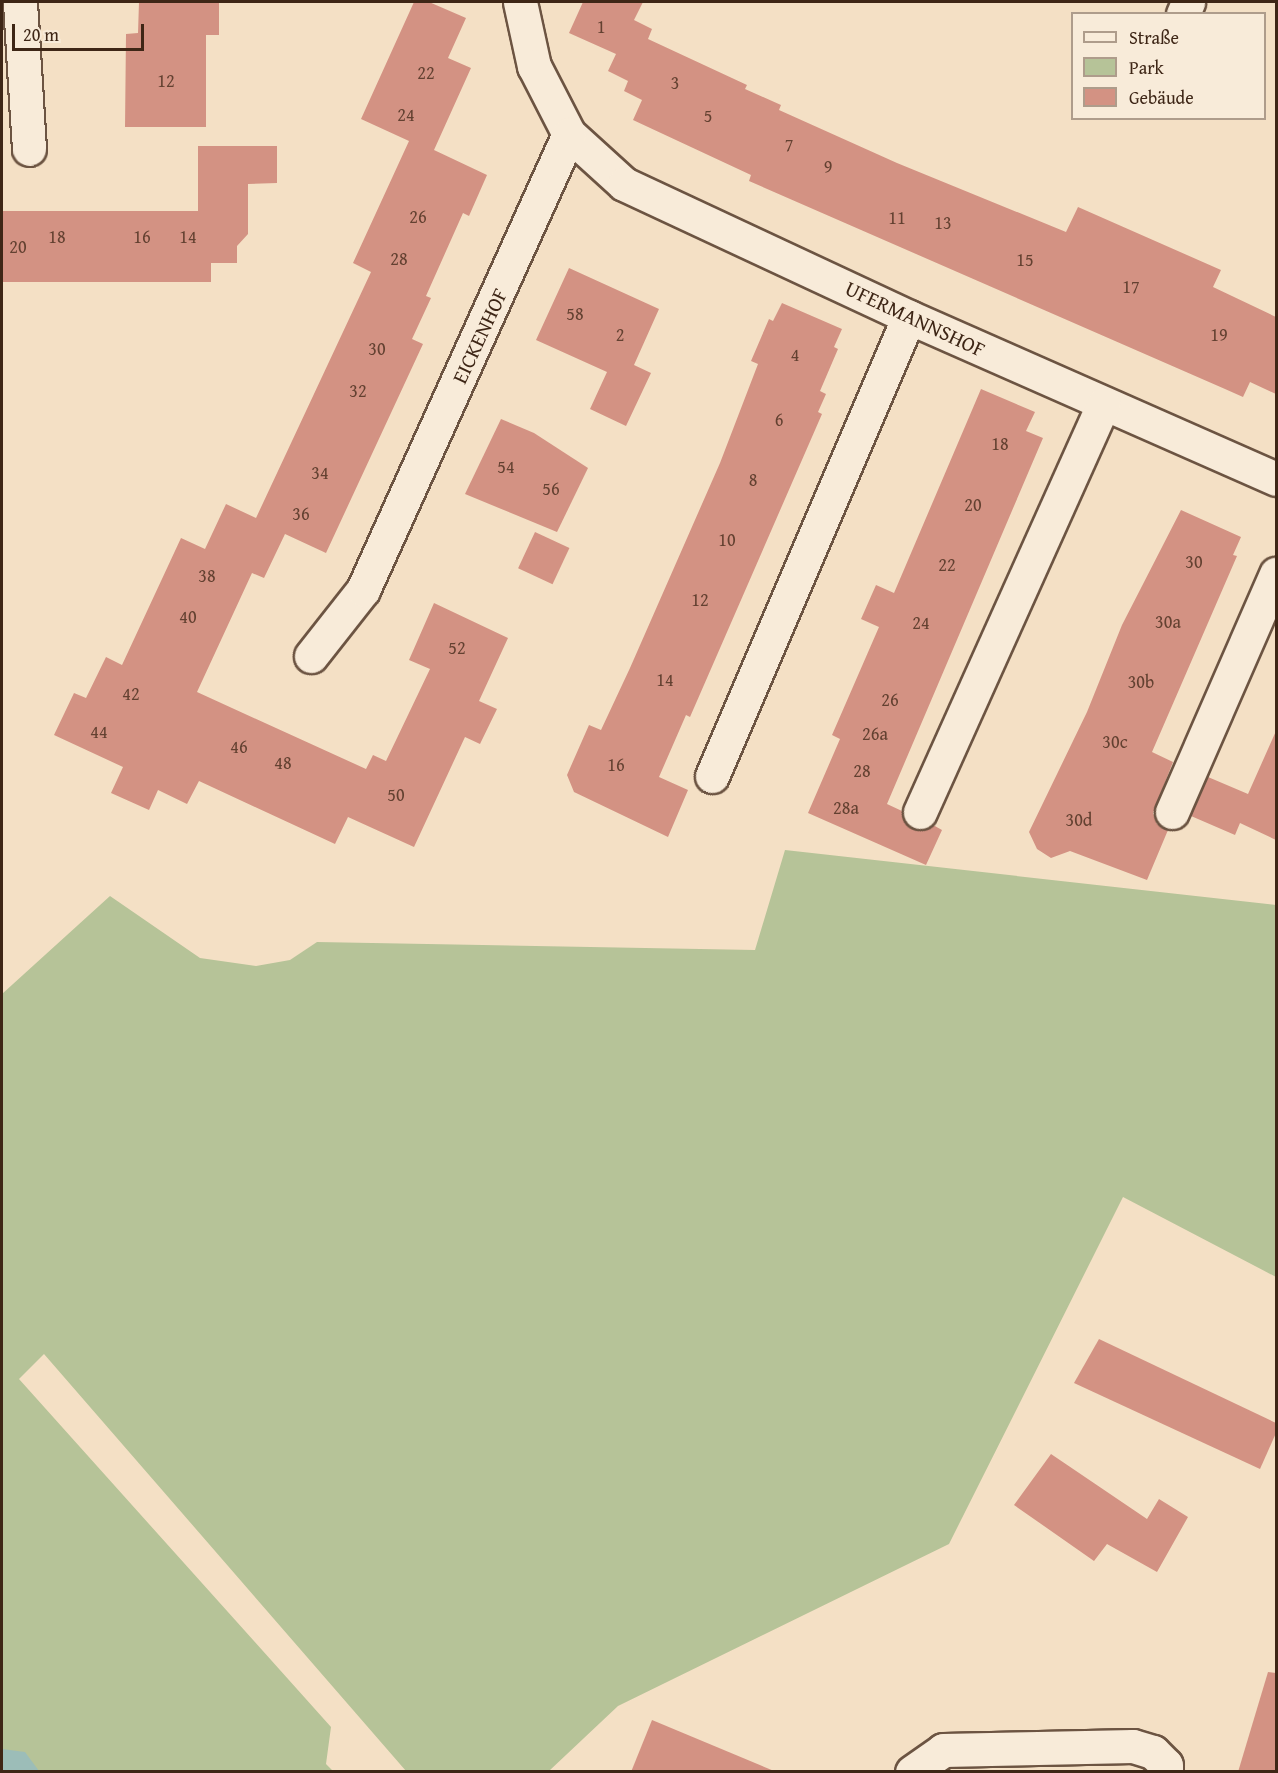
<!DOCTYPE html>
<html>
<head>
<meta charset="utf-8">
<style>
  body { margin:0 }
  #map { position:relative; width:1278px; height:1773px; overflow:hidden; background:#f4e0c5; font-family:"Gentium Book Plus",serif }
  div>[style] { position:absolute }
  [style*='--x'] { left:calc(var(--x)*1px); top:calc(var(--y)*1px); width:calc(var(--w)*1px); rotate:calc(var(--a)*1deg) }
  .green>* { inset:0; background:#b6c398 }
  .water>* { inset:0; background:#9cbdb8 }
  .building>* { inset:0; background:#d39283; transform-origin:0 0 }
  .roads { filter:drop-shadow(2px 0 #6c5442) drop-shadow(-2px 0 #6c5442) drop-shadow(0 2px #6c5442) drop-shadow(0 -2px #6c5442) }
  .minor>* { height:33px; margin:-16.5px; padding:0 16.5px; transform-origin:16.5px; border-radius:16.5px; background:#f8ebd9 }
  span { translate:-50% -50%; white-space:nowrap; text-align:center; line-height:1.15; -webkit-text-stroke:4.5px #f8ebd9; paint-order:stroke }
  .number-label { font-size:18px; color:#634131 }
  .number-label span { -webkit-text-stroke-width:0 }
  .street-label { font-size:21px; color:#3e2616 }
  .frame { position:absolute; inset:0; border:3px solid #3e2616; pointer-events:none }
  .legend { position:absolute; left:1071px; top:12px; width:195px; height:108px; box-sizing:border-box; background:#f8ebd9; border:2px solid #ae9c8b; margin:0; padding:8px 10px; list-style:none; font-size:18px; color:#3e2616 }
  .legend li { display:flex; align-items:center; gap:12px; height:30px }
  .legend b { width:30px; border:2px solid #ae9c8b }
  .scale { position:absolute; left:12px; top:24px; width:132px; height:27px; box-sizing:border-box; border:3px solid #3e2616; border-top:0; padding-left:8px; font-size:18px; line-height:21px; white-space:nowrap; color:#3e2616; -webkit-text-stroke:4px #f8ebd9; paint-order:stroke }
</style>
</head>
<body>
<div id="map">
  <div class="green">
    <i style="clip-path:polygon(785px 850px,1276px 905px,1276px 1277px,1123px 1197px,949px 1544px,618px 1706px,549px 1771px,406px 1771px,44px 1354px,19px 1379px,331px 1727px,326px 1764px,333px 1771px,2px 1771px,2px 994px,110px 896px,200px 958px,256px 966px,290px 960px,317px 942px,755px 950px)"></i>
  </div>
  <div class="water">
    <i style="clip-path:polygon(2px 1749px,25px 1752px,39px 1771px,2px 1771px)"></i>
  </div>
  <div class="building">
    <i style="clip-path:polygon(139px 2px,219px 2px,219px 35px,206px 35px,206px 127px,125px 127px,126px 34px,138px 33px)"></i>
    <i style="clip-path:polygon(414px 2px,429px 2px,466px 18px,448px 58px,471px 68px,434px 150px,487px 175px,469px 216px,463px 213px,426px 296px,431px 298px,412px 339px,423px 344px,326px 553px,285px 534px,264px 578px,252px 573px,197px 692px,366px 769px,373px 755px,386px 761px,430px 669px,409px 660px,434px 603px,508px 638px,479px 701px,497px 709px,480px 744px,465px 737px,414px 847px,348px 817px,335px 844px,199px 781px,187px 804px,158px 790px,149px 810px,111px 793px,123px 767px,54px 735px,74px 693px,86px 698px,106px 657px,122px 665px,181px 538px,205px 549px,226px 504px,256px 518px,371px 272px,353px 263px,409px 141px,361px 119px)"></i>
    <i style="clip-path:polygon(583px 2px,643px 2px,634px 20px,652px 29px,648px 39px,747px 85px,745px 89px,781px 105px,779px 110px,897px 163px,1066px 232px,1078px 207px,1221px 270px,1213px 287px,1276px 317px,1276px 394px,1250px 382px,1243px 397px,1225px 389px,749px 181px,751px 175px,633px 120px,642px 100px,624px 91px,628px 81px,608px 71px,616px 54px,569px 33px)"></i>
    <i style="clip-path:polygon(198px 146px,277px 146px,277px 183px,248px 184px,248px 234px,237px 246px,237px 263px,211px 263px,211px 282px,2px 282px,2px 211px,198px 211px)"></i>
    <i style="clip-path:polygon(569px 268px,659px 309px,634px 365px,651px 373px,626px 426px,590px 409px,607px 372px,536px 340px)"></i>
    <i style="clip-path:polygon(782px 303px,842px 329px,834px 347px,838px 349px,820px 391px,826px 394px,818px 412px,822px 414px,690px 717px,686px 715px,659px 777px,688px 790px,668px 837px,574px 792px,567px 775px,589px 725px,601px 730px,630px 668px,720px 463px,758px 364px,751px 361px,769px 319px,773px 321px)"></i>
    <i style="clip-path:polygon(981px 389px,1035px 412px,1026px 431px,1043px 438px,887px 804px,902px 811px,905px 822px,912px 829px,922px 831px,933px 825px,942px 830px,926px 865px,808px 813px,840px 739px,832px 735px,879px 627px,861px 619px,876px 585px,894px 593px)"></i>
    <i style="clip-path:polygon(501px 419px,534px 433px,588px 468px,557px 532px,465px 494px)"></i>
    <i style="clip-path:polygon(1181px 510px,1241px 537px,1233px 555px,1237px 556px,1152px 752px,1173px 762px,1153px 813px,1157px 824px,1168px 830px,1147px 880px,1070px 851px,1051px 858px,1037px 849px,1029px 832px,1087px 712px,1122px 625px)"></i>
    <i style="left:535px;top:532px;width:38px;height:40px;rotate:25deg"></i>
    <i style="clip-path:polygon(1276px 731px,1276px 840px,1240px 823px,1235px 835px,1191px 816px,1208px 777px,1248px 794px)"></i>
    <i style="clip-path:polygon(1099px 1339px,1276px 1423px,1276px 1433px,1260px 1469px,1074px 1383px)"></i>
    <i style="clip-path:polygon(1051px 1454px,1147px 1519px,1159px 1499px,1188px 1517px,1157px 1572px,1107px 1544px,1094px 1561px,1014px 1505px)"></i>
    <i style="clip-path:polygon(1268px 1672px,1276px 1673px,1276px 1772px,1238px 1772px)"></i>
    <i style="clip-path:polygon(652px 1720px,774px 1771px,774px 1772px,631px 1772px)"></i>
  </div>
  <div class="roads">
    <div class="minor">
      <i style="--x:20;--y:2;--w:147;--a:86.5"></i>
      <i style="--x:520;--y:2;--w:66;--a:77.7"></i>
      <i style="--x:534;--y:66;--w:76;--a:62.8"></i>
      <i style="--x:569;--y:134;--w:74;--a:42.3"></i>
      <i style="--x:624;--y:184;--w:315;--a:25"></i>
      <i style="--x:909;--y:317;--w:401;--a:23.8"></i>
      <i style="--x:1183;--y:14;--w:13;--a:-67"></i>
      <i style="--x:311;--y:656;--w:84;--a:-51.8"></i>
      <i style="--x:363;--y:590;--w:500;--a:-65.69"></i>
      <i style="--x:712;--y:776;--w:499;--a:-66.8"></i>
      <i style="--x:920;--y:812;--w:447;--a:-65.8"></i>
      <i style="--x:1172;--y:812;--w:260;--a:-66.4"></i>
      <i style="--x:912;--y:1772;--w:38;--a:-35"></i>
      <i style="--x:943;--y:1750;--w:190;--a:-1.2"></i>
      <i style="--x:1133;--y:1746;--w:21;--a:17"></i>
      <i style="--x:1153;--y:1752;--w:18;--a:45"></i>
      <i style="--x:1166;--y:1765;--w:7;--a:90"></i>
    </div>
  </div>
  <div class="number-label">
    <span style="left:601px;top:27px">1</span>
    <span style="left:426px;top:73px">22</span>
    <span style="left:166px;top:81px">12</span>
    <span style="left:675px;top:83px">3</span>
    <span style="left:406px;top:115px">24</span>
    <span style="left:708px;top:116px">5</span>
    <span style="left:789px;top:145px">7</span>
    <span style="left:828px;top:167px">9</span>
    <span style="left:418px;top:217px">26</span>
    <span style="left:897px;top:218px">11</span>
    <span style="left:943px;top:223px">13</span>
    <span style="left:57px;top:237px">18</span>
    <span style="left:142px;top:237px">16</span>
    <span style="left:188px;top:237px">14</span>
    <span style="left:18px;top:247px">20</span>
    <span style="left:399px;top:259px">28</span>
    <span style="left:1025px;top:260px">15</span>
    <span style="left:1131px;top:287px">17</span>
    <span style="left:575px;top:314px">58</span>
    <span style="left:620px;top:335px">2</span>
    <span style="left:1219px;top:335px">19</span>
    <span style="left:377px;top:349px">30</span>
    <span style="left:795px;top:355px">4</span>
    <span style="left:358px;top:391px">32</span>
    <span style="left:779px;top:420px">6</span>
    <span style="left:1000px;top:444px">18</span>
    <span style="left:506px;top:467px">54</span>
    <span style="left:320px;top:473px">34</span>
    <span style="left:753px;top:480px">8</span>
    <span style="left:551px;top:489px">56</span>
    <span style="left:973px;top:505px">20</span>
    <span style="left:301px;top:514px">36</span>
    <span style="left:727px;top:540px">10</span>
    <span style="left:1194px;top:562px">30</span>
    <span style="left:947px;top:565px">22</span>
    <span style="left:207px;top:576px">38</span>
    <span style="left:700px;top:600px">12</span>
    <span style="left:188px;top:617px">40</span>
    <span style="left:1168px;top:622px">30a</span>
    <span style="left:921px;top:623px">24</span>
    <span style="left:457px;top:648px">52</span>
    <span style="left:665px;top:680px">14</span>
    <span style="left:1141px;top:682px">30b</span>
    <span style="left:131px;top:694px">42</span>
    <span style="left:890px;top:700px">26</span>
    <span style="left:99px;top:732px">44</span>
    <span style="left:875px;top:734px">26a</span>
    <span style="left:1115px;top:742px">30c</span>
    <span style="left:239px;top:747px">46</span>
    <span style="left:283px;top:763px">48</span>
    <span style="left:616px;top:765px">16</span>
    <span style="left:862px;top:771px">28</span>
    <span style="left:396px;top:795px">50</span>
    <span style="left:846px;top:808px">28a</span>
    <span style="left:1079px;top:820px">30d</span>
  </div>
  <div class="street-label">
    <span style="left:915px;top:319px;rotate:25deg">UFERMANNSHOF</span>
    <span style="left:480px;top:336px;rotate:-65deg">EICKENHOF</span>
  </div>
  <div class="frame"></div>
  <ul class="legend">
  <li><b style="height:8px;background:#f8ebd9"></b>Straße</li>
  <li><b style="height:16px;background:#b6c398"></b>Park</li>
  <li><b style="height:16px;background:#d39283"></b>Gebäude</li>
  </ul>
  <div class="scale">20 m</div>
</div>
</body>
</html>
